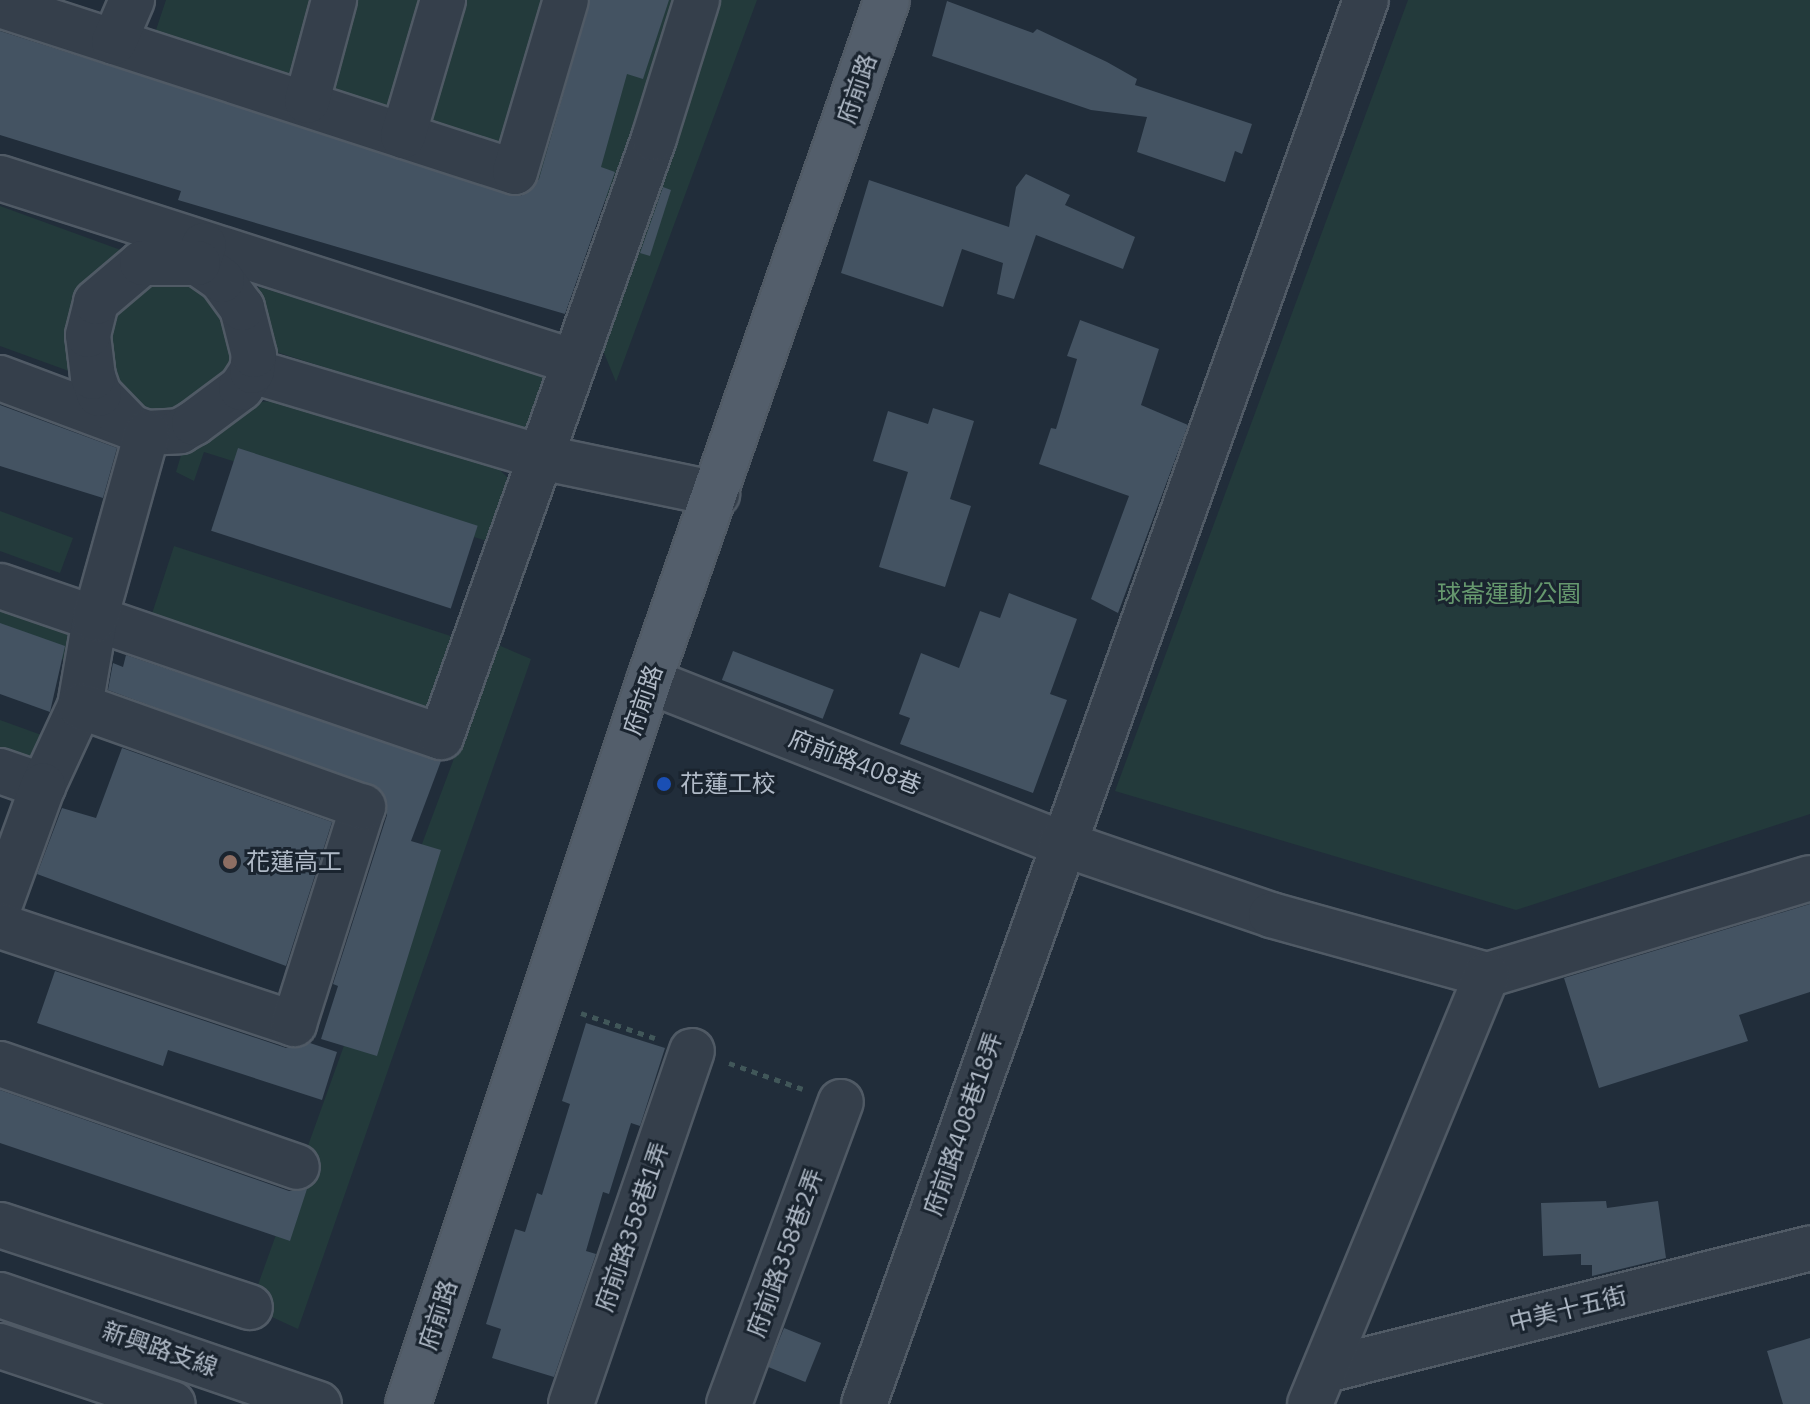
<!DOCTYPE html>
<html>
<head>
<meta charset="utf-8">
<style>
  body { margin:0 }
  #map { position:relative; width:1810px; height:1404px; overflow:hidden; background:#212d3a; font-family:"IBM Plex Sans","Noto Sans TC",sans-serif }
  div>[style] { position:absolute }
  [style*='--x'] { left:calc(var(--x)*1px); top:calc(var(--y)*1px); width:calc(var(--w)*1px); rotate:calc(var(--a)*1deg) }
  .green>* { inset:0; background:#233a3b; transform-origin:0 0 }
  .building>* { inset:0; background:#445362; transform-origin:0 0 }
  .path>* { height:5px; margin-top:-2.5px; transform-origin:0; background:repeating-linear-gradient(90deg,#415759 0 6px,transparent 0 12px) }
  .roads { filter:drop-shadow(2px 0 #505a65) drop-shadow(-2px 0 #505a65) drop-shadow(0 2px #505a65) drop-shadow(0 -2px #505a65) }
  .minor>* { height:44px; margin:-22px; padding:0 22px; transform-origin:22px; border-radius:22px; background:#353f4b }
  .major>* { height:44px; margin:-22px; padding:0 22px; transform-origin:22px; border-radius:22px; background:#535e6b }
  .dots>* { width:22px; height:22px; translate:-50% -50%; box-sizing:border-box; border:4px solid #1a242f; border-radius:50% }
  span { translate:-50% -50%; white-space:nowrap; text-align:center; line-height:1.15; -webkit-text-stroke:6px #1a242f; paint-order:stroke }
  .street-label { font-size:24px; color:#b0bac7 }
  .park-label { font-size:24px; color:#66986e }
  .poi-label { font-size:24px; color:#b0bac7 }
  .left { translate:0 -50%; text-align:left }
</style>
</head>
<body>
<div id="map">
  <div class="green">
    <i style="clip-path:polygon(166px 0,323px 0,301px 86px,153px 39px)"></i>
    <i style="clip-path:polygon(354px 0,435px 0,400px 122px,325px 94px)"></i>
    <i style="clip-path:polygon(449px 0,558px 0,514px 157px,412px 126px)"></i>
    <i style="clip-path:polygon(568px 0,757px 0,616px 382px,597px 336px,615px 204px,515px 172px)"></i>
    <i style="clip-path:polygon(1408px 0,1810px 0,1810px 814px,1516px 910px,1115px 791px)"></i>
    <i style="clip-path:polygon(0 206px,129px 253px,88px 378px,0 346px)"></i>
    <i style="clip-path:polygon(196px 276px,240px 328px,223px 392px,162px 415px,140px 409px,120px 397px,99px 328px,124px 287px)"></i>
    <i style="clip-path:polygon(259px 287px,555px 376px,537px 435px,267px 349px,253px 307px)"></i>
    <i style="clip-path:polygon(274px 401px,497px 467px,510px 480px,490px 542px,204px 452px,194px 481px,176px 472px,185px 442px,239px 403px)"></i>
    <i style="clip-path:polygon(0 511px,73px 538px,60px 573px,0 551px)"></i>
    <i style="left:174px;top:546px;width:299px;height:92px;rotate:18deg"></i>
    <i style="clip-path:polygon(0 586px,95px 619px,83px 666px,0 638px)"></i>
    <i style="clip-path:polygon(489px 641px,531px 659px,298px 1329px,250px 1307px,410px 862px,419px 852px,453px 761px)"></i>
    <i style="clip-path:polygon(0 720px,47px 737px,36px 772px,0 759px)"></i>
  </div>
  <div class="building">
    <i style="clip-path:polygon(590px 0,669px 0,643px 79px,627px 74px,601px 167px,615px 172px,565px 314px,178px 200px,181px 191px,0 135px,0 31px,521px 196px,539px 179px)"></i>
    <i style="clip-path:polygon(947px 1px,1033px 33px,1037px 29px,1107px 62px,1137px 79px,1135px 85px,1252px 124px,1242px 154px,1235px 151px,1225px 182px,1137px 152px,1147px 117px,1091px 110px,932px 56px)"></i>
    <i style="clip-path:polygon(1026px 174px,1070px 195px,1065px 205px,1135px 237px,1123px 269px,1036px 235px,1014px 299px,997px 294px,1003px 263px,962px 249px,943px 307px,841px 273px,869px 180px,1009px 227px,1016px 187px)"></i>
    <i style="clip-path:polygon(663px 187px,671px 190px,650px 256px,640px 253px)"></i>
    <i style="clip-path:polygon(1080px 320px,1159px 349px,1141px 405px,1188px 425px,1118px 613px,1091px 599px,1129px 496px,1039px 464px,1051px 428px,1056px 429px,1077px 359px,1067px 356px)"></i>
    <i style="clip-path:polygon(0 405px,117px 448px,103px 498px,0 466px)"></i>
    <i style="clip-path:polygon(933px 408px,974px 421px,950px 499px,971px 506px,945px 587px,879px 567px,908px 472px,873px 461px,888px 411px,928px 424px)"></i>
    <i style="left:238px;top:448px;width:252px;height:87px;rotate:18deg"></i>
    <i style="clip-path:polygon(1009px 593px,1077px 619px,1050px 694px,1067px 700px,1033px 793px,900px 744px,910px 718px,899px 714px,921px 653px,959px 668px,980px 611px,1000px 618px)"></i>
    <i style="clip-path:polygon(0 623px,65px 646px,50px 712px,0 694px)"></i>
    <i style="left:733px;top:651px;width:108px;height:31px;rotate:21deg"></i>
    <i style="clip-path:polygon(126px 655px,441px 761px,411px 841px,441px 850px,377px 1056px,321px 1039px,338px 986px,333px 984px,387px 815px,382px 791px,108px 690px,113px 663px,123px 667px)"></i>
    <i style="clip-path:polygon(122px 748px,332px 822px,286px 966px,37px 874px,62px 808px,96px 818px)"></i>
    <i style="clip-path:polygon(1810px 904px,1810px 992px,1739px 1015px,1748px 1041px,1599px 1088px,1564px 978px)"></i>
    <i style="clip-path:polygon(55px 971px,286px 1048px,310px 1043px,337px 1052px,322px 1100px,168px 1050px,163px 1066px,37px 1023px)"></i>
    <i style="clip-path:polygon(586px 1023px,665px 1048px,640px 1126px,631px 1123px,609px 1194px,603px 1192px,586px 1251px,596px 1254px,554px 1377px,492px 1358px,501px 1329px,486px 1324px,515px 1229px,525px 1232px,537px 1193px,542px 1195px,570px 1104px,562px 1101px)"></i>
    <i style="clip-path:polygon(0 1090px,289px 1191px,307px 1189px,290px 1241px,0 1143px)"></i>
    <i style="clip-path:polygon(1606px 1201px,1607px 1208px,1658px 1201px,1666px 1258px,1592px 1276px,1592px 1265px,1581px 1265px,1581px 1254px,1543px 1256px,1541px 1203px)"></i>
    <i style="left:784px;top:1328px;width:40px;height:42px;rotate:22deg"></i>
    <i style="clip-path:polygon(1810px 1338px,1810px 1404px,1783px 1404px,1767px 1351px)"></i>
  </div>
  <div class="path">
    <i style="--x:581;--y:1013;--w:78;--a:18.7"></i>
    <i style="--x:729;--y:1063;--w:78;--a:19.4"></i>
  </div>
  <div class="roads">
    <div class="minor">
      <i style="--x:0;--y:5;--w:541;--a:17.97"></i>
      <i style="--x:515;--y:172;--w:179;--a:-73.5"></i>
      <i style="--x:114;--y:42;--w:46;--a:-66.8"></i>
      <i style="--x:307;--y:101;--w:105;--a:-75"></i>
      <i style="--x:403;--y:136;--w:142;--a:-73.6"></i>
      <i style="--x:0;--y:178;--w:603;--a:17.77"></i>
      <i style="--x:252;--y:371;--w:301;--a:16.6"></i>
      <i style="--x:540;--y:457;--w:181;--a:11.8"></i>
      <i style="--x:0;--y:378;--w:157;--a:20.5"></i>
      <i style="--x:147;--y:433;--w:33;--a:-3"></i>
      <i style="--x:180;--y:431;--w:16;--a:-30"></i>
      <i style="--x:194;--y:423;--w:59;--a:-36.7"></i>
      <i style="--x:241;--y:388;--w:20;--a:-57"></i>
      <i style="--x:252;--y:371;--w:16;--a:-83"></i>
      <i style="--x:254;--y:355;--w:49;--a:-104.3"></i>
      <i style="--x:242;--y:308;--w:34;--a:-126"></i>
      <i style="--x:222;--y:280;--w:29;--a:-145"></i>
      <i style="--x:198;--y:263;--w:19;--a:-72"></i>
      <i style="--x:131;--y:427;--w:46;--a:-134.1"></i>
      <i style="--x:99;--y:394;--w:18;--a:-109"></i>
      <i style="--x:93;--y:377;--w:42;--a:-96.8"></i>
      <i style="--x:88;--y:335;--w:34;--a:-76"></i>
      <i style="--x:96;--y:302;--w:60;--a:-40.3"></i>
      <i style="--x:142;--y:263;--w:56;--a:0"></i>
      <i style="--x:0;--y:586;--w:466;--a:18.9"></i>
      <i style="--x:441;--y:737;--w:636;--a:-70.42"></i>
      <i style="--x:654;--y:138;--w:145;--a:-72.7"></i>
      <i style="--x:649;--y:681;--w:443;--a:21.5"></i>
      <i style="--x:1061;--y:843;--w:222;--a:18.9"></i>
      <i style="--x:1271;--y:915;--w:224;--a:15.5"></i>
      <i style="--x:1487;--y:975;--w:337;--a:-16.7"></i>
      <i style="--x:0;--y:771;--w:46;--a:19.2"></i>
      <i style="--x:43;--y:786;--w:88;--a:-65.2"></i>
      <i style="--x:80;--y:706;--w:88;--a:-80.2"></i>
      <i style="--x:95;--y:619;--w:193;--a:-74.4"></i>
      <i style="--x:0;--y:904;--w:126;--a:-70"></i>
      <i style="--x:0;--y:926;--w:310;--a:18.4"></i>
      <i style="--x:294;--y:1024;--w:228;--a:-72.4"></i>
      <i style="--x:363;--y:807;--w:300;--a:-160.4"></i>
      <i style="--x:0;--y:1064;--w:314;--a:19.1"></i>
      <i style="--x:0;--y:1225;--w:263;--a:18.2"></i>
      <i style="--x:0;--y:1295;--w:337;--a:18.9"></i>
      <i style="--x:0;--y:1346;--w:182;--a:18.5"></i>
      <i style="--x:1326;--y:1370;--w:499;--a:-14.1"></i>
      <i style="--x:571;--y:1404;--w:373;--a:-71.1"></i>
      <i style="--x:729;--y:1404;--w:322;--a:-69.7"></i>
      <i style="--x:864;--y:1404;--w:1491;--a:-70.33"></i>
      <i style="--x:1310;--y:1404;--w:464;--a:-67.6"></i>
    </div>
    <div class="major">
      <i style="--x:408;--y:1404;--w:762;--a:-71.57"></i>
      <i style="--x:649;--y:681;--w:721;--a:-70.74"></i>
    </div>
  </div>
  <div class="dots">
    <i style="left:664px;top:784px;background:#1a4fb4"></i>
    <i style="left:230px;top:862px;background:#8d6e63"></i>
  </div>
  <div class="street-label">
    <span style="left:857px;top:89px;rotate:-71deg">府前路</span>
    <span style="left:643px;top:700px;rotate:-71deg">府前路</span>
    <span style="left:855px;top:762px;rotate:21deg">府前路408巷</span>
    <span style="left:963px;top:1124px;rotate:-71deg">府前路408巷18弄</span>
    <span style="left:632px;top:1227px;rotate:-71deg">府前路358巷1弄</span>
    <span style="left:785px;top:1253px;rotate:-70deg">府前路358巷2弄</span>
    <span style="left:1568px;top:1309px;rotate:-14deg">中美十五街</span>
    <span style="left:438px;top:1315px;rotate:-72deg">府前路</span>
    <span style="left:160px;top:1349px;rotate:19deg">新興路支線</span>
  </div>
  <div class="park-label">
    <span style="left:1509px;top:594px">球崙運動公園</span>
  </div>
  <div class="poi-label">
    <span class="left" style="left:680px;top:784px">花蓮工校</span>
    <span class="left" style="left:246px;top:862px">花蓮高工</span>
  </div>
</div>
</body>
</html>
